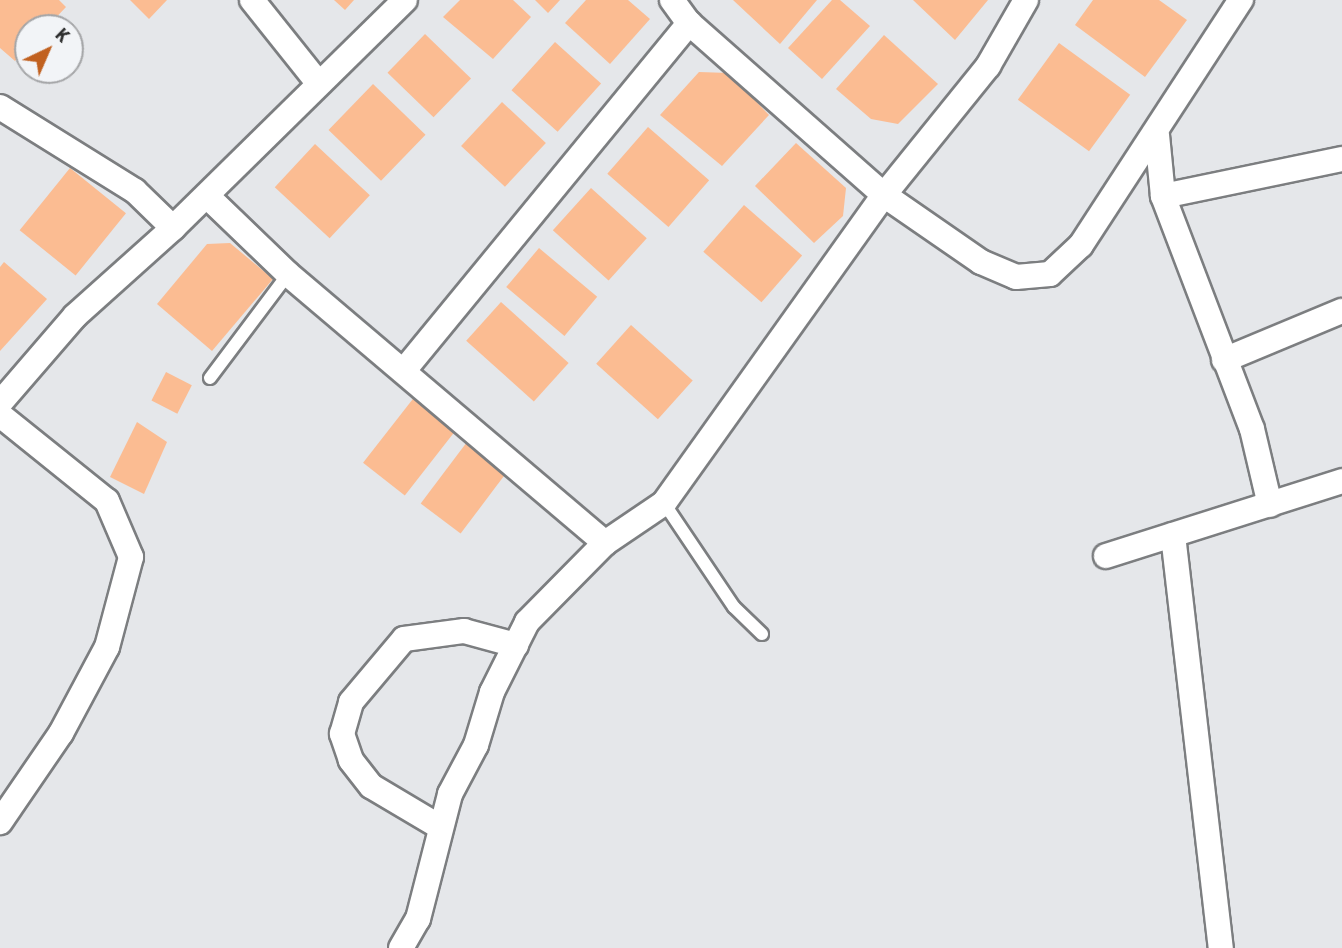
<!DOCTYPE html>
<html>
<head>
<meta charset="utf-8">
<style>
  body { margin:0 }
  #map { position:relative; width:1342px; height:948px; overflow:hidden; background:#e5e7ea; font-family:"Roboto Condensed",sans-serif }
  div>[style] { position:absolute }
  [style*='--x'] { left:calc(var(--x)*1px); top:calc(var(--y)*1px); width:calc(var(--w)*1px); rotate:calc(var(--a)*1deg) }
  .building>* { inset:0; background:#fbbc92; transform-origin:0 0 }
  .roads { filter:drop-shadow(2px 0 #7c7e80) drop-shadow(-2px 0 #7c7e80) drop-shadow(0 2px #7c7e80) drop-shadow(0 -2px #7c7e80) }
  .lane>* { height:12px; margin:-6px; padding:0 6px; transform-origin:6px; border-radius:6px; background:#fff }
  .street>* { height:24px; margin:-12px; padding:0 12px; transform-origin:12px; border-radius:12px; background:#fff }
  span { translate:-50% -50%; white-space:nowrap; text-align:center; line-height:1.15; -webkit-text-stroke:5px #f2f4f7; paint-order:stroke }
  .north { position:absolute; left:14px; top:14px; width:70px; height:70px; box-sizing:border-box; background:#f2f4f7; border:2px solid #a4a5a7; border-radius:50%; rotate:44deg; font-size:19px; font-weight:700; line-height:28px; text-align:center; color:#2e2f2f }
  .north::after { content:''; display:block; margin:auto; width:24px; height:32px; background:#c16120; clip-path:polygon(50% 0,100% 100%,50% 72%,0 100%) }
</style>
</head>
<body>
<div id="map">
  <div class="building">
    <i style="clip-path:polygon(0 0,59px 0,66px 7px,46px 28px,28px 28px,28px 47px,15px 61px,0 48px)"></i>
    <i style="clip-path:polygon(130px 0,167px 0,149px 19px)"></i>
    <i style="clip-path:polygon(334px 0,354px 0,345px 10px)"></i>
    <i style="clip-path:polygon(460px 0,513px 0,531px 17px,493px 59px,443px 17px)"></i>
    <i style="clip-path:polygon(535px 0,560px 0,548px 13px)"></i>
    <i style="clip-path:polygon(586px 0,628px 0,650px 19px,610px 64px,565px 23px)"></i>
    <i style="clip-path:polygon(733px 0,817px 0,780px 44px)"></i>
    <i style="clip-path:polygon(832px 0,840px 0,870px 26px,822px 79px,788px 48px)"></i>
    <i style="clip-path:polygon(913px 0,988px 0,955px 40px)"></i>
    <i style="clip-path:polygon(1093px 0,1159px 0,1187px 20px,1145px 77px,1075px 25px)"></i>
    <i style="left:425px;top:34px;width:64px;height:54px;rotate:44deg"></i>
    <i style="clip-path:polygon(884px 35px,938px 84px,898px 124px,871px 119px,836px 89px)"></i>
    <i style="left:555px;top:42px;width:62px;height:65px;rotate:42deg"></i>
    <i style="left:1059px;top:43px;width:88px;height:70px;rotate:36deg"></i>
    <i style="clip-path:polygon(699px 72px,729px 73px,769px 115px,722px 166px,660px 115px)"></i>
    <i style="left:373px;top:84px;width:73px;height:64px;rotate:44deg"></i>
    <i style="left:502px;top:102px;width:60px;height:60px;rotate:43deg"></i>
    <i style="left:648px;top:127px;width:81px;height:62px;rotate:41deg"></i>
    <i style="clip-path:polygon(796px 143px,846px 188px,843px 216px,814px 243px,755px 186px)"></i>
    <i style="left:315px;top:144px;width:75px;height:59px;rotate:43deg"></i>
    <i style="left:70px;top:168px;width:72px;height:80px;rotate:39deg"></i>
    <i style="left:591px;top:188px;width:75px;height:57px;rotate:42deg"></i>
    <i style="left:744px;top:205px;width:77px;height:62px;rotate:41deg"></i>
    <i style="clip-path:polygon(230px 243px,273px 279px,212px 351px,157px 304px,207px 244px)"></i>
    <i style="left:539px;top:248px;width:76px;height:51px;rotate:40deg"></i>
    <i style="clip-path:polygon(4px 262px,47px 299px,0 351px,0 267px)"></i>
    <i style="left:501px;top:302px;width:91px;height:52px;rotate:42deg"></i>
    <i style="left:631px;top:325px;width:83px;height:52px;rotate:42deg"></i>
    <i style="left:166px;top:372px;width:29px;height:32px;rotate:27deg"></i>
    <i style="left:416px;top:395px;width:53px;height:86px;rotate:38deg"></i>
    <i style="clip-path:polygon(137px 422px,167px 442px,144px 494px,110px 477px)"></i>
    <i style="left:467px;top:442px;width:50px;height:77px;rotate:37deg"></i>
  </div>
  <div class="roads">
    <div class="lane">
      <i style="--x:210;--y:378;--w:130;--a:-53.1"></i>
      <i style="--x:664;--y:503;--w:125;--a:56.1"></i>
      <i style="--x:734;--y:607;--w:39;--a:44"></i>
    </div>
    <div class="street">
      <i style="--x:252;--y:0;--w:107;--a:51.4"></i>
      <i style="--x:672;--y:0;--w:29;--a:54"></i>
      <i style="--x:0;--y:107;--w:159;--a:31.9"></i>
      <i style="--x:135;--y:191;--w:53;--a:44.2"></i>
      <i style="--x:1157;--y:135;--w:61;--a:84.4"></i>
      <i style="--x:1163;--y:196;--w:249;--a:69.1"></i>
      <i style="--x:1252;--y:429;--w:78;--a:76.7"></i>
      <i style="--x:207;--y:196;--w:112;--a:43.9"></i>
      <i style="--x:288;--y:274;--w:416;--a:40.3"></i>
      <i style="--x:605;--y:543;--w:71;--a:-34.1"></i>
      <i style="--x:664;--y:503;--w:379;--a:-54.5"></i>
      <i style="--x:884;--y:195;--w:166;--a:-51.1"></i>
      <i style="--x:988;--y:66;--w:76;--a:-60.1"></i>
      <i style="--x:1163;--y:196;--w:183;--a:-11.7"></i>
      <i style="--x:1224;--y:360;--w:128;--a:-22.6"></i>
      <i style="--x:405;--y:369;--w:448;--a:-50.6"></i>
      <i style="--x:689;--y:23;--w:260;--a:41.4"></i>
      <i style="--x:884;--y:195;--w:118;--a:34.6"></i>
      <i style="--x:981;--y:262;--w:38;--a:23"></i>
      <i style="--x:1016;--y:277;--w:34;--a:-5"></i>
      <i style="--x:1050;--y:274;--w:42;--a:-43.1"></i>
      <i style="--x:1081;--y:245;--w:293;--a:-56.9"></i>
      <i style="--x:0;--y:403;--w:115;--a:-49.2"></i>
      <i style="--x:75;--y:316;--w:132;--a:-41.9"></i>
      <i style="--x:173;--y:228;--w:325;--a:-44.5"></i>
      <i style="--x:0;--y:415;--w:137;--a:38.8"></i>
      <i style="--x:107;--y:501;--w:61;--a:66.8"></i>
      <i style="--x:131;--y:557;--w:93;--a:104.9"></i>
      <i style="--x:107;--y:647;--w:98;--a:118.1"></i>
      <i style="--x:61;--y:733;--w:108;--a:124.4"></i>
      <i style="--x:1173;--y:535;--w:416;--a:83.4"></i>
      <i style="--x:1106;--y:556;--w:248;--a:-17.6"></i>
      <i style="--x:440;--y:827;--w:80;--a:-149.3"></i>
      <i style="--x:371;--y:786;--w:33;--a:-128"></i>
      <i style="--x:351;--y:760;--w:28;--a:-109"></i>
      <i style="--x:342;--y:734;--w:33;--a:-74"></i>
      <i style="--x:351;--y:702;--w:82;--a:-49.9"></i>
      <i style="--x:404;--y:639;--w:61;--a:-7.6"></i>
      <i style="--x:464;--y:631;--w:54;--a:15.1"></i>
      <i style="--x:401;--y:948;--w:34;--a:-60"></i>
      <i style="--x:418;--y:919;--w:129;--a:-75.6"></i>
      <i style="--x:450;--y:794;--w:55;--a:-62"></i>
      <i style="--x:476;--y:745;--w:55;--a:-73.2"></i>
      <i style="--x:492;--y:692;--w:78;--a:-63.4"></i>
      <i style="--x:527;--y:622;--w:111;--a:-45.4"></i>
    </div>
  </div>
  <div class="north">K</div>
</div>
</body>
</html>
